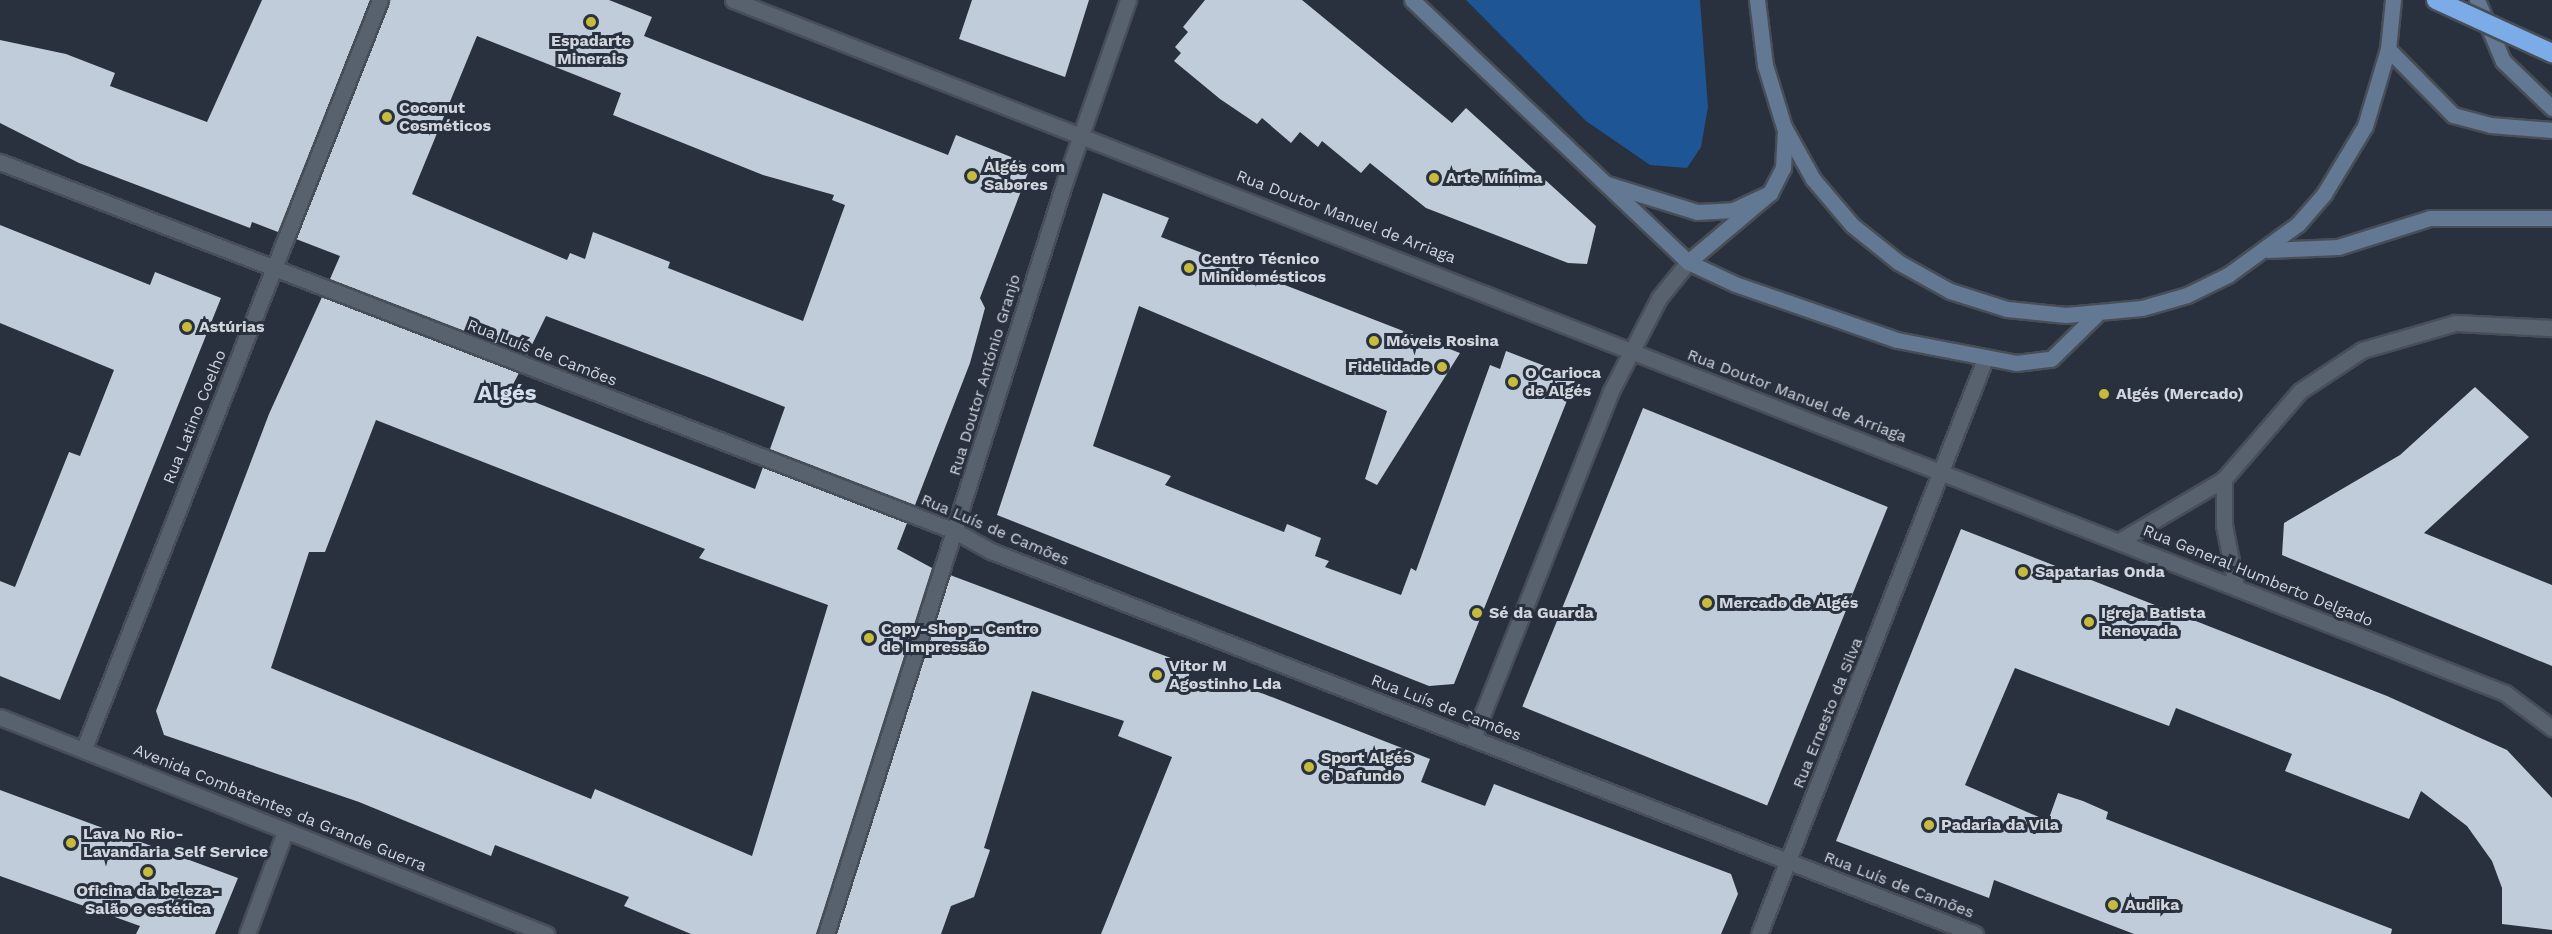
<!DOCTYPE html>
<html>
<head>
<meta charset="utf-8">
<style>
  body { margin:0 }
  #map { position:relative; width:2552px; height:934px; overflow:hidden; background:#28313d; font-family:"Work Sans",sans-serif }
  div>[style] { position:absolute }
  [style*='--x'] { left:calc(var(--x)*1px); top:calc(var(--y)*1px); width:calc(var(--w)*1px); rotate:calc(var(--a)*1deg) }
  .green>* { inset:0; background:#1e5594 }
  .building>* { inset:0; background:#c1ccdb; transform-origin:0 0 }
  .roads { filter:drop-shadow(2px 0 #474e57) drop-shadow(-2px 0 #474e57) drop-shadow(0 2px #474e57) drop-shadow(0 -2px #474e57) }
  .street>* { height:15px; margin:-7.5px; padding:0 7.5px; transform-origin:7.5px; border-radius:7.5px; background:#58616e }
  .secondary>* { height:15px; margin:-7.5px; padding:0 7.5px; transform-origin:7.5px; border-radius:7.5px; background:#637892 }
  .bridges { filter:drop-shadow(2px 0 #474e57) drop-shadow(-2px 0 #474e57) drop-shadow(0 2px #474e57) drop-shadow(0 -2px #474e57) }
  .highway-bridge>* { height:18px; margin:-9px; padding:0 9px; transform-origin:9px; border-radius:9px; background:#7cace7 }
  .dots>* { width:16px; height:16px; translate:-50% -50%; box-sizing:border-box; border:3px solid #28313d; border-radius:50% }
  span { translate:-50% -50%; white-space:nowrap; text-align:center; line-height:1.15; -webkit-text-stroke:6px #28313d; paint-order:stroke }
  .poi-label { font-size:16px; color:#d1d6de; font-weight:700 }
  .left { translate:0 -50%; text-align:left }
  .right { translate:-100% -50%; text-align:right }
  .street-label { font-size:16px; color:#d1d6de }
  .district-label { font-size:22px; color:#d3dfee; font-weight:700 }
</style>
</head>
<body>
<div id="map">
  <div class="green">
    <i style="clip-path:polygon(1466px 0,1700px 0,1708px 107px,1701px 147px,1687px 168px,1650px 165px,1586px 121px)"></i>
  </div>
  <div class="building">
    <i style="clip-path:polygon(262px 0,370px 0,278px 232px,252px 222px,250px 228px,79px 163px,0 123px,0 40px,66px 54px,115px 73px,110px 86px,207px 122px)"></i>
    <i style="clip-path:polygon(evenodd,390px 0,609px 0,652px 17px,644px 36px,710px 62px,948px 155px,956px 135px,1031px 165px,980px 298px,985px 308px,970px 363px,915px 505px,770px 449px,785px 407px,711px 378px,546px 316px,527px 355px,330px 279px,340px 256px,296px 239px,390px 0,477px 36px,621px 93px,613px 115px,763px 175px,834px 195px,832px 200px,845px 205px,803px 321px,668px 268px,670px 262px,593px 232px,585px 259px,570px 253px,567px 260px,412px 194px,477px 36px)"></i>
    <i style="clip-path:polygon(972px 0,1089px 0,1065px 77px,959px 39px)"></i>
    <i style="clip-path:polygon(1205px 0,1302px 0,1452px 123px,1466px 108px,1596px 226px,1587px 264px,1568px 263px,1426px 208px,1370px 163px,1361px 173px,1322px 141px,1318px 147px,1300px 132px,1291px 143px,1262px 118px,1257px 124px,1220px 99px,1174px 61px,1181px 53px,1175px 47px,1188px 32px,1183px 27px)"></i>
    <i style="clip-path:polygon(1103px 193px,1169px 218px,1161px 237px,1460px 353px,1377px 485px,1365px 479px,1387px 411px,1139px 306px,1093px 446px,1171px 476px,1165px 485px,1284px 532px,1287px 524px,1321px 538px,1315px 556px,1329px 561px,1325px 567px,1401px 595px,1411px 568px,1416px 571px,1490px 365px,1500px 369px,1506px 351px,1576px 378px,1454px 684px,1429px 686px,997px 515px)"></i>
    <i style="clip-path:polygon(0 225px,150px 285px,155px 272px,221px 298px,60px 700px,0 676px,0 581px,15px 587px,69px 452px,80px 456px,114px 370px,0 323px)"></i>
    <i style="clip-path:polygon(evenodd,322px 297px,519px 373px,509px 392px,755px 489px,763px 467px,907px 523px,897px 549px,932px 568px,816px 934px,691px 934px,624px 906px,629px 897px,495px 845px,491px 856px,359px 802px,164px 735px,156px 711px,269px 414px,322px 297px,376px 420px,705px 549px,699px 558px,828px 605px,752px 856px,595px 789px,591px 799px,271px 668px,309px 552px,325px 552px,376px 420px)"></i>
    <i style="clip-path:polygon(2475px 387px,2529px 437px,2424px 533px,2552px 585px,2552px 666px,2282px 555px,2284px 523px,2400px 455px)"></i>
    <i style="left:1643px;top:408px;width:264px;height:322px;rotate:22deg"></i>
    <i style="clip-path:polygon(1961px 529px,2387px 696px,2507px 750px,2552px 798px,2552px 930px,2502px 924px,2502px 888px,2492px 861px,2467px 826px,2421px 791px,2409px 819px,2285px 771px,2292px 754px,2176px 708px,2169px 726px,2015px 668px,1965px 785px,2048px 821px,2058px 793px,2083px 801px,2108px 812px,2106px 819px,2392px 929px,2391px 934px,2134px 934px,1994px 880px,1989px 898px,1836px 841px)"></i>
    <i style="clip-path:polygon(950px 575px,1192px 666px,1187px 681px,1230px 683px,1264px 694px,1430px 759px,1421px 782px,1485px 806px,1494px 784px,1731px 874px,1738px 894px,1721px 934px,1101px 934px,1172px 757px,1118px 736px,1124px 721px,1032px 691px,984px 848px,990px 850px,974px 897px,951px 906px,941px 934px,836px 934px)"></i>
    <i style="clip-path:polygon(0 790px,238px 878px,215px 934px,136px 934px,140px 926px,0 876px)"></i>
  </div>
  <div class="roads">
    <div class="street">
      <i style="--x:733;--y:0;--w:1903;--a:21.36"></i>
      <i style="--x:2505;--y:693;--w:59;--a:36.7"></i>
      <i style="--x:0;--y:162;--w:1024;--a:21.13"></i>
      <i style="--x:955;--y:531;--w:41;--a:29.1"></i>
      <i style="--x:991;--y:551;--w:1056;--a:21.27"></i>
      <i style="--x:2224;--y:479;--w:46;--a:90"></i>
      <i style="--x:2224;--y:525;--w:62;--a:78.9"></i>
      <i style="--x:2121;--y:540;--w:120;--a:-30.6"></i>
      <i style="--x:2224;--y:479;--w:116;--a:-49.2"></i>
      <i style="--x:2300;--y:391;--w:74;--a:-33.5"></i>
      <i style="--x:2362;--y:350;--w:97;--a:-16.2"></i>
      <i style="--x:2455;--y:323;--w:97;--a:3"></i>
      <i style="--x:0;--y:717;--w:588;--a:21.67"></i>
      <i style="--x:1473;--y:738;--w:371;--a:-68.3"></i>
      <i style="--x:1610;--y:393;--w:107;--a:-62.7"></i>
      <i style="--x:1659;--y:298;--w:46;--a:-51.1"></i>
      <i style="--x:84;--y:748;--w:804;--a:-68.41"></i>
      <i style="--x:247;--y:934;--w:109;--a:-69.6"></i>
      <i style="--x:826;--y:934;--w:790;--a:-72.39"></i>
      <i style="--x:1065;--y:181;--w:192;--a:-70.8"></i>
      <i style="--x:1759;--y:934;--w:618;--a:-68.54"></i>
    </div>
    <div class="secondary">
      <i style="--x:1412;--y:0;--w:381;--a:43.5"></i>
      <i style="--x:1688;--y:262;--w:52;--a:25.1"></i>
      <i style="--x:1735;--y:284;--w:171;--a:19.1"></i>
      <i style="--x:1897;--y:340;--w:121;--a:10.9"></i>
      <i style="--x:2016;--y:363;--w:35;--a:-7"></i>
      <i style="--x:2051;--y:359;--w:63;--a:-44.4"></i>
      <i style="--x:1757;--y:0;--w:65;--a:83"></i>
      <i style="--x:1765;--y:65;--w:65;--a:73"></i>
      <i style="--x:1784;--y:127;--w:60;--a:60.9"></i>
      <i style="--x:1813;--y:179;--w:60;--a:49.7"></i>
      <i style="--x:1852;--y:225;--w:59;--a:38.8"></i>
      <i style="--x:1898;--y:262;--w:60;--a:29.1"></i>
      <i style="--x:1950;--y:291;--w:60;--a:17.5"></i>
      <i style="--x:2007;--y:309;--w:59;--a:5.8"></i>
      <i style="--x:2066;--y:315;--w:76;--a:-5.3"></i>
      <i style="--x:2142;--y:308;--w:47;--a:-16.1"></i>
      <i style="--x:2187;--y:295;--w:46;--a:-26"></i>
      <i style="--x:2228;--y:275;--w:87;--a:-36.1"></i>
      <i style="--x:2298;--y:224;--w:40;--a:-49"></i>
      <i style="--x:2324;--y:194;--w:79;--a:-58.9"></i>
      <i style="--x:2365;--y:126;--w:80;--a:-73.4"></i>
      <i style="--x:2388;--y:49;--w:49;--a:-84.2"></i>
      <i style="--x:2477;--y:0;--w:66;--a:66.9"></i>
      <i style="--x:2503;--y:61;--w:68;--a:43.8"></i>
      <i style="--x:2388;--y:49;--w:93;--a:45.4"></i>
      <i style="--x:2453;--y:115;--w:38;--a:15"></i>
      <i style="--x:2490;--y:125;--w:62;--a:4.6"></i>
      <i style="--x:1607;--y:184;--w:94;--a:17.3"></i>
      <i style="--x:1697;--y:212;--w:36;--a:-3"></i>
      <i style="--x:1733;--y:210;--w:41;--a:-24.7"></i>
      <i style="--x:2268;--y:250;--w:70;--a:-2.5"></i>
      <i style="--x:2338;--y:247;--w:96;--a:-17.5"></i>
      <i style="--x:2430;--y:218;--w:122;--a:0"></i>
      <i style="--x:1688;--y:262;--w:107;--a:-40.1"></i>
      <i style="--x:1770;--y:193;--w:28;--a:-63"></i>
      <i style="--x:1783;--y:168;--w:36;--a:-87"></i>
    </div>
  </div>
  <div class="bridges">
    <div class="highway-bridge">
      <i style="--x:2436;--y:0;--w:128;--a:24.6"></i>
    </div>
  </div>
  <div class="dots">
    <i style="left:591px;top:22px;background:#c6bb3c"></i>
    <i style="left:387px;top:117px;background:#c6bb3c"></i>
    <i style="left:972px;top:176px;background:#c6bb3c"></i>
    <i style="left:1434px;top:178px;background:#c6bb3c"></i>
    <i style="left:1189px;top:268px;background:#c6bb3c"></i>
    <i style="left:187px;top:327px;background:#c6bb3c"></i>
    <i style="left:1374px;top:341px;background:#c6bb3c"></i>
    <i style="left:1442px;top:367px;background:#c6bb3c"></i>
    <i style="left:1513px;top:382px;background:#c6bb3c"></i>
    <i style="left:2104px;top:394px;background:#c6bb3c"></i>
    <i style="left:2023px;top:572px;background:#c6bb3c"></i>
    <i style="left:1707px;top:603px;background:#c6bb3c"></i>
    <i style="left:1477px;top:613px;background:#c6bb3c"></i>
    <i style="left:2089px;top:622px;background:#c6bb3c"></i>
    <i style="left:869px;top:638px;background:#c6bb3c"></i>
    <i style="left:1157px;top:675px;background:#c6bb3c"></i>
    <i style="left:1309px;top:767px;background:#c6bb3c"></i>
    <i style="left:1929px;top:825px;background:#c6bb3c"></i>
    <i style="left:71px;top:843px;background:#c6bb3c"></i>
    <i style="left:148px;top:872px;background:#c6bb3c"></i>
    <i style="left:2113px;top:905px;background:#c6bb3c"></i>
  </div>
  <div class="poi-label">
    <span style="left:591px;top:50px">Espadarte<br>Minerais</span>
    <span class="left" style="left:399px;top:117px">Coconut<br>Cosméticos</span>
    <span class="left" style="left:984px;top:176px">Algés com<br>Sabores</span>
    <span class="left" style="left:1446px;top:178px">Arte Mínima</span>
    <span class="left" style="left:1201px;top:268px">Centro Técnico<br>Minidomésticos</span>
    <span class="left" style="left:199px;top:327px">Astúrias</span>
    <span class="left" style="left:1386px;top:341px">Móveis Rosina</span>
    <span class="right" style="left:1430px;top:367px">Fidelidade</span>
    <span class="left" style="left:1525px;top:382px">O Carioca<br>de Algés</span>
    <span class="left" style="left:2116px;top:394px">Algés (Mercado)</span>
    <span class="left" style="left:2035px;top:572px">Sapatarias Onda</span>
    <span class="left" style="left:1719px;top:603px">Mercado de Algés</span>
    <span class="left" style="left:1489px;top:613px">Sé da Guarda</span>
    <span class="left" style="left:2101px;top:622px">Igreja Batista<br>Renovada</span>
    <span class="left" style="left:881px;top:638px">Copy-Shop - Centro<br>de Impressão</span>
    <span class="left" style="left:1169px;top:675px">Vitor M<br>Agostinho Lda</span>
    <span class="left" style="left:1321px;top:767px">Sport Algés<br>e Dafundo</span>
    <span class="left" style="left:1941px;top:825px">Padaria da Vila</span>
    <span class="left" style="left:83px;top:843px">Lava No Rio-<br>Lavandaria Self Service</span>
    <span style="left:148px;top:900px">Oficina da beleza-<br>Salão e estética</span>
    <span class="left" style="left:2125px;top:905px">Audika</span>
  </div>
  <div class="street-label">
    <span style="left:1346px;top:217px;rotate:21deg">Rua Doutor Manuel de Arriaga</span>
    <span style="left:542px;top:353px;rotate:21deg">Rua Luís de Camões</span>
    <span style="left:985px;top:375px;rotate:-73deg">Rua Doutor António Granjo</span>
    <span style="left:1797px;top:396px;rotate:21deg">Rua Doutor Manuel de Arriaga</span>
    <span style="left:195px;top:417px;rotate:-68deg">Rua Latino Coelho</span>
    <span style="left:995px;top:530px;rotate:23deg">Rua Luís de Camões</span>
    <span style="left:2258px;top:576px;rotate:22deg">Rua General Humberto Delgado</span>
    <span style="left:1446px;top:708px;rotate:21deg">Rua Luís de Camões</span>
    <span style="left:1828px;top:713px;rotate:-68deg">Rua Ernesto da Silva</span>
    <span style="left:280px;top:808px;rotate:22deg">Avenida Combatentes da Grande Guerra</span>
    <span style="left:1899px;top:885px;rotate:21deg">Rua Luís de Camões</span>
  </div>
  <div class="district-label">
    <span style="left:507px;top:393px">Algés</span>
  </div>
</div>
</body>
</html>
